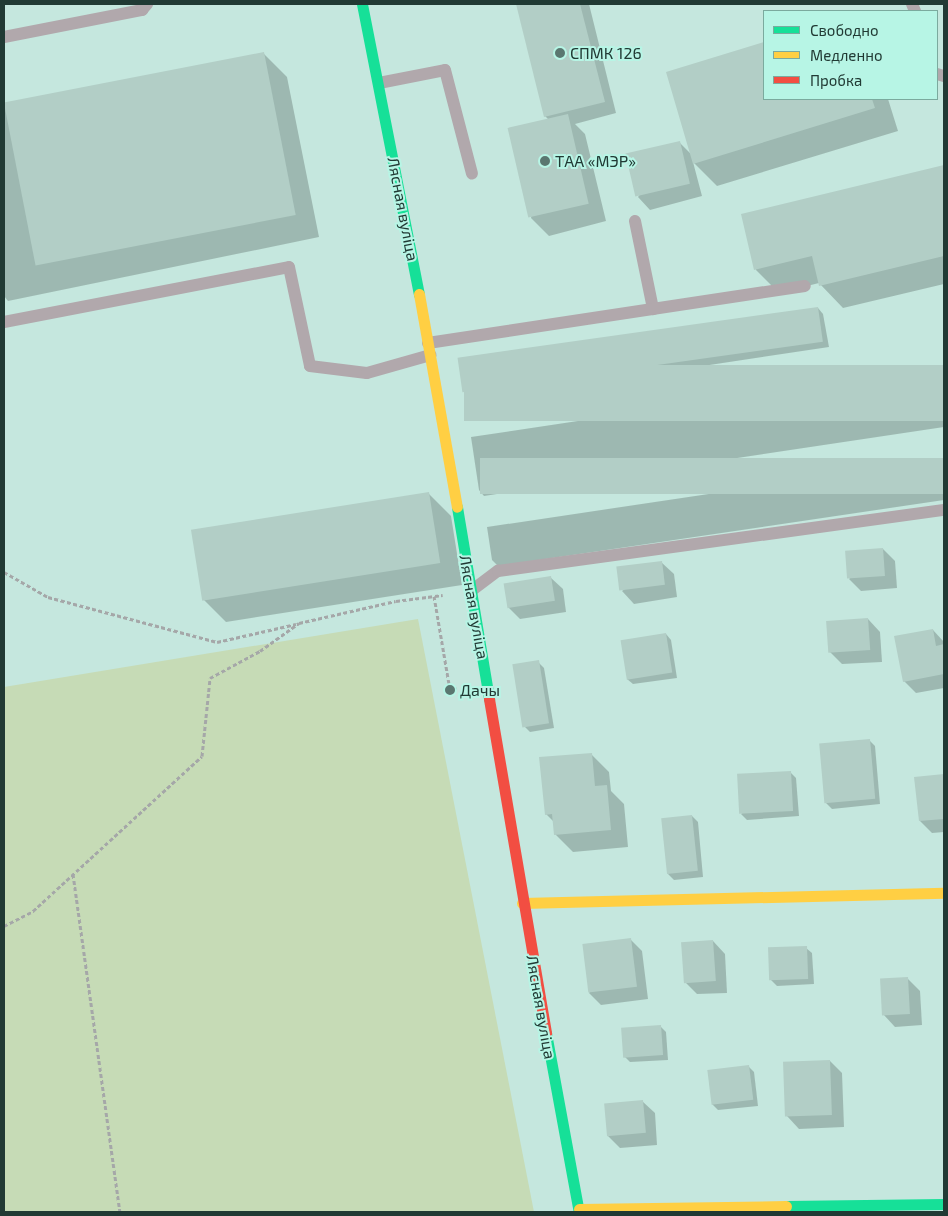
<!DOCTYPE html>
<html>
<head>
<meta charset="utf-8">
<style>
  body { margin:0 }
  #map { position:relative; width:948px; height:1216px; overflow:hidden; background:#c5e7de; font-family:"Exo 2",sans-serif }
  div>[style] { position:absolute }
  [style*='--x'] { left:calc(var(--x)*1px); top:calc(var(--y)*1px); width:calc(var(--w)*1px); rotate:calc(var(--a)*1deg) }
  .green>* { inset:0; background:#c6dbb6 }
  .shadow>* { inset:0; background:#0003 }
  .building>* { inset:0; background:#b2cec6; transform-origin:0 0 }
  .path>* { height:3px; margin-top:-1.5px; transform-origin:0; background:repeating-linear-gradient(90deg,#a5a7a8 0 4px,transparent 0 6.5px) }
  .lane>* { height:12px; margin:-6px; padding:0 6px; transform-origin:6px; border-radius:6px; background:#b1a8ac }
  .fast>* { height:11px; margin:-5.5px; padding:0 5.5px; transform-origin:5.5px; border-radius:5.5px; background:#16e098 }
  .slow>* { height:11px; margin:-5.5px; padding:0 5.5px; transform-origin:5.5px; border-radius:5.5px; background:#ffcf43 }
  .jam>* { height:11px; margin:-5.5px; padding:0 5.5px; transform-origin:5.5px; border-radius:5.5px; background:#f24e42 }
  .dots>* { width:14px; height:14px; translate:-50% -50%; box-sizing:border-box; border:2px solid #b7f5e5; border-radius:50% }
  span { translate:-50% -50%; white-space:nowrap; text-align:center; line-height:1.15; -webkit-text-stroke:4px #b7f5e5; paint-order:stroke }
  .poi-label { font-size:16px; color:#213a34 }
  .left { translate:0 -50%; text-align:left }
  .street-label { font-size:16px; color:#213a34 }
  .frame { position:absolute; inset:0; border:5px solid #213a34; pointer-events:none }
  .legend { position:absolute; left:763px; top:10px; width:175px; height:90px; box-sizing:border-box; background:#b7f5e5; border:1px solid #7baa9e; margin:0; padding:6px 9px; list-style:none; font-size:15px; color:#213a34 }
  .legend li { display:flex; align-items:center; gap:10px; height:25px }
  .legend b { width:25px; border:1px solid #7baa9e }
</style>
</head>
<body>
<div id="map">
  <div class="green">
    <i style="clip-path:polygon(418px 619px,534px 1212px,4px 1212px,4px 687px)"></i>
  </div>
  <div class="shadow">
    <i style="clip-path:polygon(517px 4px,589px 4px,616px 113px,575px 124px,585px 134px,606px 221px,549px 236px,531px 218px,549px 120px,545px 116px)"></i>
    <i style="clip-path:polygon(764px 44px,764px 99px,888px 99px,898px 131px,717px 186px,693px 162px,702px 196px,650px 210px,638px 197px,679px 142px,692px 155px,667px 73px)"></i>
    <i style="clip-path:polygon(264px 54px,287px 77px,319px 237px,8px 301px,4px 296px,4px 107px)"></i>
    <i style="clip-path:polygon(944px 167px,944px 284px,843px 308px,819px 283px,779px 293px,756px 270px,743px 215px)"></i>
    <i style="clip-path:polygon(818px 308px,823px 314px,829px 347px,471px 401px,465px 395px,460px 362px)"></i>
    <i style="clip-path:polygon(944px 366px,944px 427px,484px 496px,479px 490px,471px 437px)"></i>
    <i style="clip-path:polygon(944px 459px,944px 500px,498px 566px,492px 560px,487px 527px)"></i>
    <i style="clip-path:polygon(428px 493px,451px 516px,462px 585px,226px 622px,203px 599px)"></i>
    <i style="clip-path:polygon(883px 549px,895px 561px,897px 588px,861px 591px,849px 579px)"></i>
    <i style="clip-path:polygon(661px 562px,674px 574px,677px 597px,634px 604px,622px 591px)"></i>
    <i style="clip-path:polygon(550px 577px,563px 589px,566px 612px,520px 619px,508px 607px)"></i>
    <i style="clip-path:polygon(868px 619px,880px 632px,882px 662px,842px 664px,830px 652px)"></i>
    <i style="clip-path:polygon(933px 630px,944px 642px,944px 688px,916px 693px,904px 681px)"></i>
    <i style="clip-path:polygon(666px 634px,671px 640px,677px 678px,633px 684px,627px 679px)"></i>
    <i style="clip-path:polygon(538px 662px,544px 668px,554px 728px,530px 732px,524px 726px)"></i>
    <i style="clip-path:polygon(869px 740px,875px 746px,880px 804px,832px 809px,826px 803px)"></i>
    <i style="clip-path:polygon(591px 754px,609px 772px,611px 791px,624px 804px,628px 847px,573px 852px,555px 834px,554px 822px,546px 814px)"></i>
    <i style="clip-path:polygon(790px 772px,796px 778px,799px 816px,747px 820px,741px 814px)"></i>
    <i style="clip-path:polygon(944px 775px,944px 832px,932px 833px,920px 821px,916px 778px)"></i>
    <i style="clip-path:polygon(692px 816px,698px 822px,703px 877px,674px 880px,668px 874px)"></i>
    <i style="clip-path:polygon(630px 939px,642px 951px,648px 999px,601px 1005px,589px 993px)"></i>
    <i style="clip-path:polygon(713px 941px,725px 954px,727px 993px,697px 994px,685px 982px)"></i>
    <i style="clip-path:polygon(806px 948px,812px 953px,814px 984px,777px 986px,771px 980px)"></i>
    <i style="clip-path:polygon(908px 979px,920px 991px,922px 1025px,895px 1027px,883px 1014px)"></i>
    <i style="clip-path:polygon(660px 1026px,666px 1032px,668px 1060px,630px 1062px,624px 1056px)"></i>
    <i style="clip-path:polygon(830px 1061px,842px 1073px,844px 1127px,799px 1129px,787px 1116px)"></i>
    <i style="clip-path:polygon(748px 1066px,754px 1072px,758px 1106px,718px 1110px,712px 1104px)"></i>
    <i style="clip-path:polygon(642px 1101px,655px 1113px,657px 1145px,620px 1148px,608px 1136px)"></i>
  </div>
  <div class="building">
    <i style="clip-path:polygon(516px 4px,580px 4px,605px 102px,544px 117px)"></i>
    <i style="clip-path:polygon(764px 42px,764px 99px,872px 99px,875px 108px,693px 164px,666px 72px)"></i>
    <i style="left:264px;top:52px;width:166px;height:265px;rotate:79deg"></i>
    <i style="left:568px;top:114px;width:92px;height:62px;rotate:77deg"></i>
    <i style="left:680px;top:141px;width:44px;height:56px;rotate:77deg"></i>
    <i style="clip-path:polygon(944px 165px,944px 256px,819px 286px,812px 256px,754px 270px,741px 214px)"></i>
    <i style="left:818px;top:307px;width:35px;height:364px;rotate:82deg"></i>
    <i style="left:944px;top:365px;width:56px;height:480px;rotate:90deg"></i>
    <i style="left:944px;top:458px;width:36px;height:464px;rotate:90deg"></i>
    <i style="left:429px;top:492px;width:72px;height:241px;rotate:81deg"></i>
    <i style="left:883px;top:548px;width:28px;height:38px;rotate:86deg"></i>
    <i style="left:662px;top:561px;width:24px;height:46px;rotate:83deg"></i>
    <i style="left:551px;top:576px;width:25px;height:48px;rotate:81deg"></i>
    <i style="left:868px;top:618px;width:32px;height:42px;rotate:86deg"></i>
    <i style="clip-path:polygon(933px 629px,936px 646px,944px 644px,944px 674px,903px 682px,894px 636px)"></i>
    <i style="left:666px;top:633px;width:40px;height:46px;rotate:81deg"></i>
    <i style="left:539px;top:660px;width:64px;height:27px;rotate:81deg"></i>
    <i style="left:870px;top:739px;width:60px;height:51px;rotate:85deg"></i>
    <i style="clip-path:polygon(592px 753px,595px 786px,607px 785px,611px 830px,554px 835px,552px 814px,545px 815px,539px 757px)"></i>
    <i style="left:791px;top:771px;width:40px;height:54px;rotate:87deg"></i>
    <i style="clip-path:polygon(944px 774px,944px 819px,919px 821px,914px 777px)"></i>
    <i style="left:692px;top:815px;width:56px;height:31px;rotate:84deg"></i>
    <i style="left:631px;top:938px;width:49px;height:49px;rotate:83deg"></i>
    <i style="left:713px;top:940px;width:41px;height:32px;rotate:86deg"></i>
    <i style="left:807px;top:946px;width:33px;height:39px;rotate:88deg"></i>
    <i style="left:908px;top:977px;width:37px;height:28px;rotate:87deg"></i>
    <i style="left:661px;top:1025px;width:30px;height:40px;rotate:86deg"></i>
    <i style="left:830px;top:1060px;width:55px;height:47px;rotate:88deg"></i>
    <i style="left:749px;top:1065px;width:35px;height:42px;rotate:83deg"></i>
    <i style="left:643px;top:1100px;width:33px;height:39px;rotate:85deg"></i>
  </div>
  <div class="path">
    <i style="--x:4;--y:572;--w:51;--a:29.6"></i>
    <i style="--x:48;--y:597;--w:175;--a:14.9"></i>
    <i style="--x:217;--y:642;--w:81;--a:-12.8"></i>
    <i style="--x:434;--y:596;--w:95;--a:80.3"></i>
    <i style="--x:450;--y:690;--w:7;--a:-16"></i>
    <i style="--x:73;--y:874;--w:341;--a:82.1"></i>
    <i style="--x:4;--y:926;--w:33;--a:-27"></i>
    <i style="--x:33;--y:911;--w:229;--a:-42.5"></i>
    <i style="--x:202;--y:756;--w:78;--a:-84.1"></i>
    <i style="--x:210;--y:678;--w:57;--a:-28.4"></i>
    <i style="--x:260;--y:651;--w:48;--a:-35.7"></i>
    <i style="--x:299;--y:623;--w:99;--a:-12.8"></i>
    <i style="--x:396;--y:601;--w:47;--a:-7.3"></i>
  </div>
  <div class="lane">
    <i style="--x:912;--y:4;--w:8;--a:67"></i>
    <i style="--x:4;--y:37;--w:141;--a:-11.1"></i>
    <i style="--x:142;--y:10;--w:8;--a:-50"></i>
    <i style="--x:937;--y:74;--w:7;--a:16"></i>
    <i style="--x:379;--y:83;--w:67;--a:-11.1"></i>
    <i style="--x:445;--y:70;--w:107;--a:75.4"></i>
    <i style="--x:635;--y:221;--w:90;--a:78.4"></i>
    <i style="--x:4;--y:322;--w:290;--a:-10.9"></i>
    <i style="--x:289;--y:267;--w:101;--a:78"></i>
    <i style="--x:310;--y:366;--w:57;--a:7"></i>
    <i style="--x:367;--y:373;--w:66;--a:-15.9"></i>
    <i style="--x:428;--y:343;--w:381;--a:-8.6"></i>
    <i style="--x:471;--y:591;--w:34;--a:-37"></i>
    <i style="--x:498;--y:571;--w:450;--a:-7.8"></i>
  </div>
  <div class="fast">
    <i style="--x:362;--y:4;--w:296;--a:78.9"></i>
    <i style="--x:457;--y:507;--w:195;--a:80.5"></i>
    <i style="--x:546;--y:1033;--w:182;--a:79.6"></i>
    <i style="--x:786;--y:1206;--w:158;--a:-0.7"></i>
  </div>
  <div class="slow">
    <i style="--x:419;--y:294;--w:216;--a:79.9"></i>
    <i style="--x:522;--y:903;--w:422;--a:-1.4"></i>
    <i style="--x:579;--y:1209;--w:207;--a:-0.8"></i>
  </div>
  <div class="jam">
    <i style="--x:489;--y:699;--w:339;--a:80.3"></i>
  </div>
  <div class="dots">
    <i style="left:560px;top:53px;background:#5a7770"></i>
    <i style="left:545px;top:161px;background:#5a7770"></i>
    <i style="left:450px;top:690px;background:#5a7770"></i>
  </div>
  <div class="poi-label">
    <span class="left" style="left:570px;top:53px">СПМК 126</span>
    <span class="left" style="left:555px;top:161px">ТАА «МЭР»</span>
    <span class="left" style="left:460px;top:690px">Дачы</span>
  </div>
  <div class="street-label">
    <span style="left:403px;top:209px;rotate:79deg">Лясная вуліца</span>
    <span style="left:474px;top:607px;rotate:80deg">Лясная вуліца</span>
    <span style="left:541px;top:1007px;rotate:80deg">Лясная вуліца</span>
  </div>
  <div class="frame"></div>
  <ul class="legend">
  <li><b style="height:6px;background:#16e098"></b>Свободно</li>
  <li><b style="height:6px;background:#ffcf43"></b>Медленно</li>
  <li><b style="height:6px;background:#f24e42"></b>Пробка</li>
  </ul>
</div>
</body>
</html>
